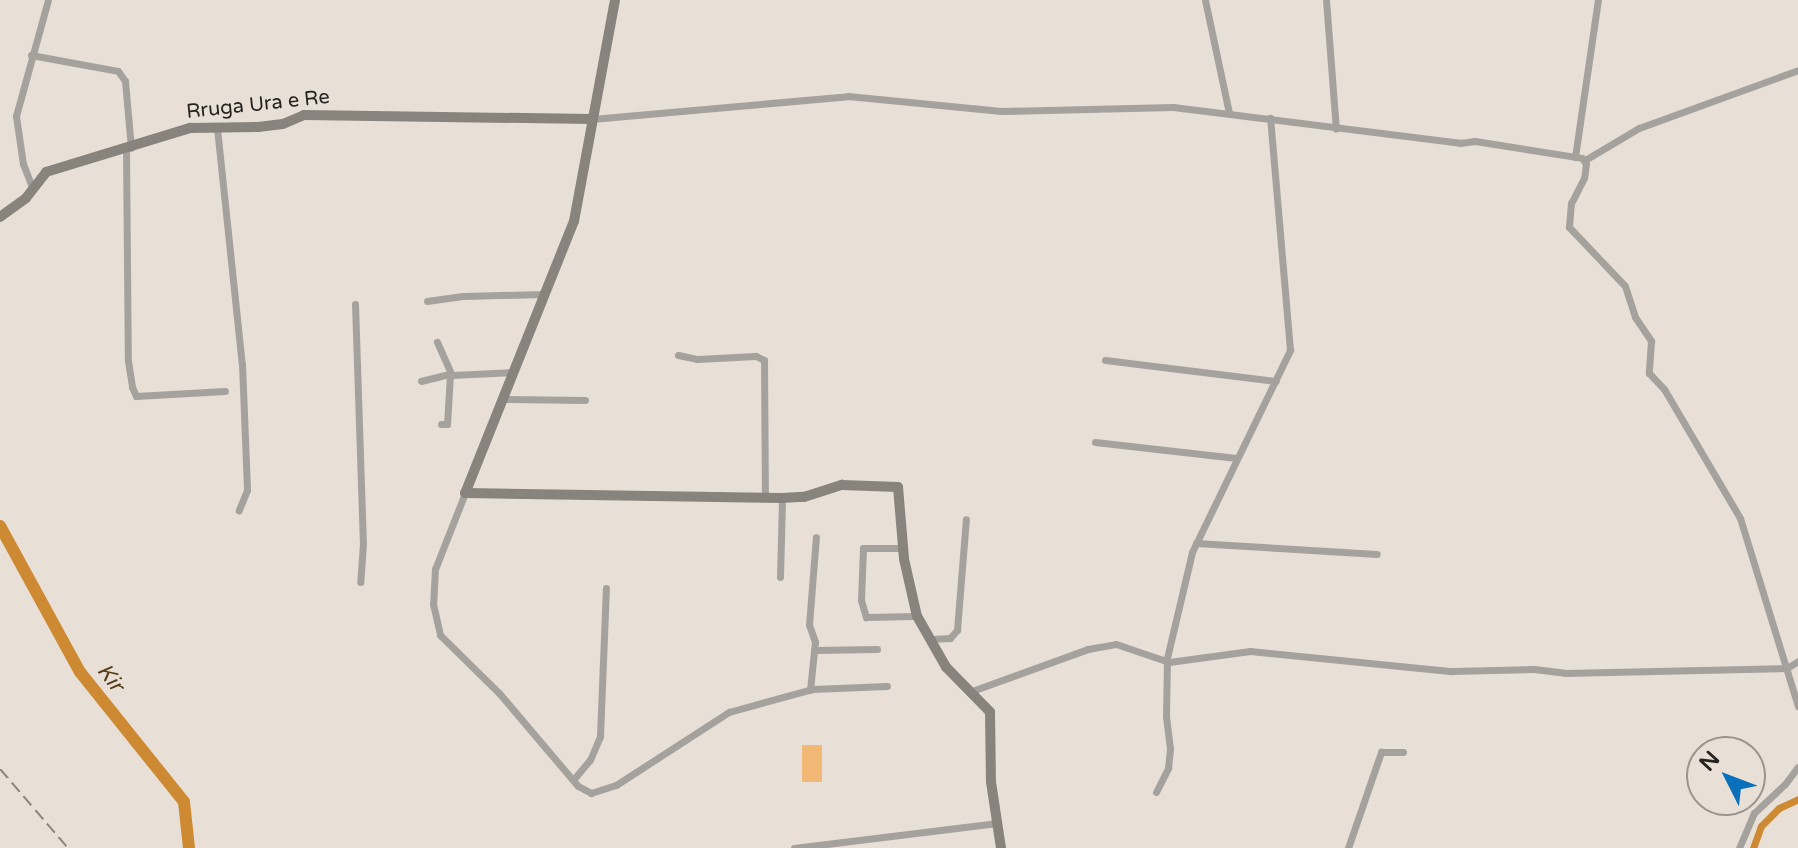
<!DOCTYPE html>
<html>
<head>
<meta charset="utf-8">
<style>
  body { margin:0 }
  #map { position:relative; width:1798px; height:848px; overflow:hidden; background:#e8e0d7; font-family:"Varela Round",sans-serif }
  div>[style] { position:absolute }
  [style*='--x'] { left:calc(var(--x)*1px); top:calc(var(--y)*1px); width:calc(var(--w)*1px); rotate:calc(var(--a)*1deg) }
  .green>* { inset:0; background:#f1b876; transform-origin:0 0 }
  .canal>* { height:7px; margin:-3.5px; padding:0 3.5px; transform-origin:3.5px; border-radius:3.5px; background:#cd8a32 }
  .river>* { height:12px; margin:-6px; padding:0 6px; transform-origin:6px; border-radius:6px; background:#cd8a32 }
  .street>* { height:7px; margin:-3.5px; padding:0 3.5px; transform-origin:3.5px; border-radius:3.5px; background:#a5a29e }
  .secondary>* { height:10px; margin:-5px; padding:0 5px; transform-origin:5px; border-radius:5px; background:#88837d }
  .rail>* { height:2px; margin-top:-1px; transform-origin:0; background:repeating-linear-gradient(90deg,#8b857f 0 12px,transparent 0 18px) }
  span { translate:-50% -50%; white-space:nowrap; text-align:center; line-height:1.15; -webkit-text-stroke:7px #e8e0d7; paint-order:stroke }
  .street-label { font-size:20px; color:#25221f }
  .water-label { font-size:22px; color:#583c19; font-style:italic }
  .north { position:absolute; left:1686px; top:736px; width:80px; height:80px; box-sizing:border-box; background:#e8e0d7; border:2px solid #9a948d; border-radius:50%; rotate:312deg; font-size:22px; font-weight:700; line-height:32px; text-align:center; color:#25221f }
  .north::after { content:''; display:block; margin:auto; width:28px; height:36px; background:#0a70bc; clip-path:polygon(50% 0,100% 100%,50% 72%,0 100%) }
</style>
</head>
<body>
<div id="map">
  <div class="green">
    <i style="left:802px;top:745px;width:20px;height:37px"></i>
  </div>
  <div class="canal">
    <i style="--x:1753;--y:848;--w:23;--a:-70"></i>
    <i style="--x:1761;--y:826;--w:25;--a:-45"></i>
    <i style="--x:1779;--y:808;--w:21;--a:-25"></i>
  </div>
  <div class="river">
    <i style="--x:0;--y:526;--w:166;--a:61.3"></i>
    <i style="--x:80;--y:672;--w:166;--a:51.3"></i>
    <i style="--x:184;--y:802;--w:46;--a:83.8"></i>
  </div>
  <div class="street">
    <i style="--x:1205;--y:0;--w:116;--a:78"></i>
    <i style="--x:1326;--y:0;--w:129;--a:85.6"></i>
    <i style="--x:31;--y:55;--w:88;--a:10.4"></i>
    <i style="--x:118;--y:71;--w:12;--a:55"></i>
    <i style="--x:125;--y:81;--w:67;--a:84.9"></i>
    <i style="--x:592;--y:119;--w:257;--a:-5.1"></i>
    <i style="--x:848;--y:96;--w:154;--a:5.6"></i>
    <i style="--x:1001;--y:111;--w:172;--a:-1.3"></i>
    <i style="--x:1173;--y:107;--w:289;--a:7.1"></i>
    <i style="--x:1460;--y:143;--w:15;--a:-8"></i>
    <i style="--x:1475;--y:141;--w:108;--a:9"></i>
    <i style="--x:1582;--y:158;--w:7;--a:56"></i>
    <i style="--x:1586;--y:164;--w:14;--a:98"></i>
    <i style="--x:1584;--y:178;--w:28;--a:117"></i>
    <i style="--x:1571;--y:203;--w:24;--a:95"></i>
    <i style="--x:1569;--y:227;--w:81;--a:46.5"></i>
    <i style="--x:1625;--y:286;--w:33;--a:72"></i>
    <i style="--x:1635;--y:317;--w:29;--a:56"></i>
    <i style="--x:1651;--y:341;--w:32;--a:94"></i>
    <i style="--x:1649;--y:373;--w:22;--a:47"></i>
    <i style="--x:1664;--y:389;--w:150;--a:59.5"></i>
    <i style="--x:1740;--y:518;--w:197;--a:72.9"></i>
    <i style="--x:217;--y:128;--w:237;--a:84"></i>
    <i style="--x:242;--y:364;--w:126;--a:87.7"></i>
    <i style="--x:247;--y:490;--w:22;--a:112"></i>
    <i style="--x:126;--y:149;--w:212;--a:89.5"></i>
    <i style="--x:128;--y:361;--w:26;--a:81"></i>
    <i style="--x:132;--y:387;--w:10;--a:66"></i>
    <i style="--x:136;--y:396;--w:89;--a:-3.2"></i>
    <i style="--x:1575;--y:157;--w:159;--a:-81.7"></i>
    <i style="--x:1585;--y:160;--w:63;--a:-30.7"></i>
    <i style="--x:1639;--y:128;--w:169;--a:-20"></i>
    <i style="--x:32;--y:187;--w:25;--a:-111"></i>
    <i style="--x:23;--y:164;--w:49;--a:-98.3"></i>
    <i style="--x:16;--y:116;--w:120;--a:-74.6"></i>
    <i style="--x:427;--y:301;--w:36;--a:-8"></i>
    <i style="--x:463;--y:296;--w:81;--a:-1.4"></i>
    <i style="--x:355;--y:304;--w:239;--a:88.1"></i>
    <i style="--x:363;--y:543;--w:39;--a:94"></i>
    <i style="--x:437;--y:342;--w:36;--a:66"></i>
    <i style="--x:452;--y:375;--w:61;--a:-2.8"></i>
    <i style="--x:678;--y:355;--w:19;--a:12"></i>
    <i style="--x:697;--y:359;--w:59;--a:-2.9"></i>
    <i style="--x:756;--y:356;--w:9;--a:27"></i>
    <i style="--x:764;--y:360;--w:138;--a:89.6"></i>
    <i style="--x:1105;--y:360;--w:172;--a:7"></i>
    <i style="--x:421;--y:381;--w:30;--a:-14"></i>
    <i style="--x:450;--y:374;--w:50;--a:93.4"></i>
    <i style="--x:447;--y:424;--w:6;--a:180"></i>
    <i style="--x:502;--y:399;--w:83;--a:0.7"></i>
    <i style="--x:1095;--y:442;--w:142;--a:6.5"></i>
    <i style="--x:465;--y:493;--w:82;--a:111.5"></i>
    <i style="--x:435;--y:569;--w:35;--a:93"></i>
    <i style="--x:433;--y:604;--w:32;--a:77"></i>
    <i style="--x:440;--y:635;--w:83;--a:44.5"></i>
    <i style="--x:499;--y:693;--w:122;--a:49.7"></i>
    <i style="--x:578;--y:786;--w:15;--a:28"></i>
    <i style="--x:591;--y:793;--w:26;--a:-18"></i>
    <i style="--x:616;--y:785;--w:135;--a:-32.9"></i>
    <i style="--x:729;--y:712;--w:86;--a:-15.5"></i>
    <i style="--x:812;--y:689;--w:75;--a:-2.3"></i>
    <i style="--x:1196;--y:543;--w:181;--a:3.5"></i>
    <i style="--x:903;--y:548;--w:40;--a:180"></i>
    <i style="--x:863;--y:548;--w:52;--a:92.2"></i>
    <i style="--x:861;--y:600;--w:18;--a:74"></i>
    <i style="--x:866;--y:617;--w:51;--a:-1.1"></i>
    <i style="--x:780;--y:577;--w:79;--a:-88.5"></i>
    <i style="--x:931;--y:639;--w:19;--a:-3"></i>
    <i style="--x:950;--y:638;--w:11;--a:-49"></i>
    <i style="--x:957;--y:630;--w:111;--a:-85.4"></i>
    <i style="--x:814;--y:650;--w:63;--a:-0.9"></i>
    <i style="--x:810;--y:690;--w:48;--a:-84.1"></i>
    <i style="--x:815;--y:642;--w:18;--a:-109"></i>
    <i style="--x:809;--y:625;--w:88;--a:-85.5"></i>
    <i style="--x:972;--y:691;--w:123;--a:-19.9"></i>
    <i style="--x:1088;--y:649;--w:28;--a:-10"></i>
    <i style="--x:1116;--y:644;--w:56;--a:18.8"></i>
    <i style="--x:1169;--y:662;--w:82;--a:-7.7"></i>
    <i style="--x:1250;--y:651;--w:203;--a:5.7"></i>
    <i style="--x:1452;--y:671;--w:82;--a:-1.4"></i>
    <i style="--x:1534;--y:669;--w:31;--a:7"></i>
    <i style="--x:1565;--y:673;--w:222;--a:-1.3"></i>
    <i style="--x:1787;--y:668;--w:13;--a:-32"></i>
    <i style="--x:573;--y:780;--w:26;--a:-50"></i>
    <i style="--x:590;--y:760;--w:26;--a:-67"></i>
    <i style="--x:600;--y:736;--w:148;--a:-87.7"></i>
    <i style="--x:1156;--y:792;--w:27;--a:-63"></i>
    <i style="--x:1168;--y:768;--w:19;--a:-84"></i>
    <i style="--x:1170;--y:749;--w:33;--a:-97"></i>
    <i style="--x:1166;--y:716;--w:58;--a:-89"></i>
    <i style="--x:1167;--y:658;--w:109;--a:-76.7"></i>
    <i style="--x:1192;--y:552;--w:225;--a:-64.1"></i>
    <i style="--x:1290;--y:350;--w:233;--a:-94.9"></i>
    <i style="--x:794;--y:848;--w:205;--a:-7"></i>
    <i style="--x:1348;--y:848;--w:102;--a:-71"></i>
    <i style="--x:1381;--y:752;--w:22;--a:0"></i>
    <i style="--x:1739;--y:848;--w:38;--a:-67"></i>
    <i style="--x:1754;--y:813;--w:42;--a:-43.1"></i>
    <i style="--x:1785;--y:784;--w:21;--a:-53"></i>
  </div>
  <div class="secondary">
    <i style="--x:615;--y:0;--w:225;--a:100.5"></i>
    <i style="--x:574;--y:221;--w:293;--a:111.8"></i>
    <i style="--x:465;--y:493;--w:317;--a:0.9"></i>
    <i style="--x:782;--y:498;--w:22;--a:-3"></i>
    <i style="--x:804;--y:497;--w:40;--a:-18"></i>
    <i style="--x:842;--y:485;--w:56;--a:2"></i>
    <i style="--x:898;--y:487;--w:72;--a:85.2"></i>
    <i style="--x:904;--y:559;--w:58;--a:77.2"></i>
    <i style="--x:917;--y:616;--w:59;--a:60.4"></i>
    <i style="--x:946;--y:667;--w:63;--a:45.6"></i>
    <i style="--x:990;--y:712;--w:70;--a:89.2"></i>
    <i style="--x:991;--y:782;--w:67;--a:81.4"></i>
    <i style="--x:0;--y:217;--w:32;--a:-36"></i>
    <i style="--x:26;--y:198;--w:33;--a:-52"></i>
    <i style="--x:46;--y:172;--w:151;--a:-17"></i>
    <i style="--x:190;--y:128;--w:68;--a:-0.8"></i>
    <i style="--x:258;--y:127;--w:25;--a:-7"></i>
    <i style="--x:283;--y:124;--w:23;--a:-23"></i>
    <i style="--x:304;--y:115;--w:288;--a:0.8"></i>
  </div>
  <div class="rail">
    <i style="--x:0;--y:769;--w:104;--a:49.3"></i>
  </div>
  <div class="street-label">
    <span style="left:258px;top:105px;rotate:-6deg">Rruga Ura e Re</span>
  </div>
  <div class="water-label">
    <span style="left:110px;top:678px;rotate:52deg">Kir</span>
  </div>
  <div class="north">N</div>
</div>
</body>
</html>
